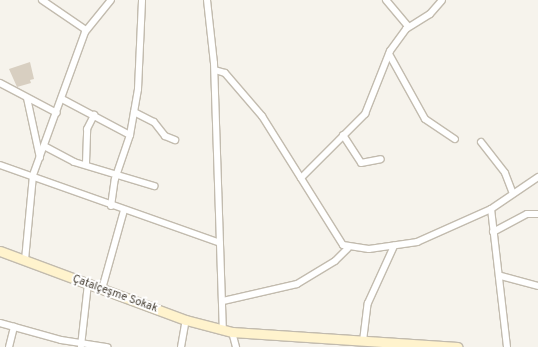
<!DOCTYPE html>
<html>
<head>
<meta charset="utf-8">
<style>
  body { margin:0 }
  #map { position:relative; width:538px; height:347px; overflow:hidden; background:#f6f3ec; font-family:Overpass,sans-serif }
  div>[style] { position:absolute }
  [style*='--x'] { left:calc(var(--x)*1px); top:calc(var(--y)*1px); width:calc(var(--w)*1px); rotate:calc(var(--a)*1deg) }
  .building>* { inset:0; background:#d8cfc1 }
  .roads { filter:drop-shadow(1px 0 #c2bbae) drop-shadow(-1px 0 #c2bbae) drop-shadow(0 1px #c2bbae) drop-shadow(0 -1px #c2bbae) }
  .street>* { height:6px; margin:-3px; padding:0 3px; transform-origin:3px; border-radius:3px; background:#fff }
  .secondary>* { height:9px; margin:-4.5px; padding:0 4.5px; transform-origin:4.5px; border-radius:4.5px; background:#fff3cd }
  span { translate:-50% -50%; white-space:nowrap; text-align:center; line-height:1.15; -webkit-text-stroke:4px #fff; paint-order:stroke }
  .street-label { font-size:11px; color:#4b4439 }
</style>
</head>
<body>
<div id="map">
  <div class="building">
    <i style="clip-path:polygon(30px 62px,34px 79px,30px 80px,31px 83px,17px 87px,9px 69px)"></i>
  </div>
  <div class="roads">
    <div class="street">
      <i style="--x:42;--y:0;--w:53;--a:34.3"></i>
      <i style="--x:207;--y:0;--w:63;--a:83.7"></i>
      <i style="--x:214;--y:63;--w:266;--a:88.1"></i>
      <i style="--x:386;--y:0;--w:34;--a:50"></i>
      <i style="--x:389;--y:54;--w:74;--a:61"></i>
      <i style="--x:425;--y:119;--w:36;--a:34"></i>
      <i style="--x:215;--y:70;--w:10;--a:17"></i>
      <i style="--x:225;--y:73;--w:57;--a:49.3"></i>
      <i style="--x:262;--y:116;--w:152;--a:57.9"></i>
      <i style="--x:343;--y:245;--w:26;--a:9"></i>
      <i style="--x:369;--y:249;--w:49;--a:-8.3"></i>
      <i style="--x:417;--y:242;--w:81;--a:-24"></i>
      <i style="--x:0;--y:83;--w:64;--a:27.8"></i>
      <i style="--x:27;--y:98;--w:61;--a:77.8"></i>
      <i style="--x:62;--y:99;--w:77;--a:27.9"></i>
      <i style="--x:134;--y:112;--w:22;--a:27"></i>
      <i style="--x:154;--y:122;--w:18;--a:52"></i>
      <i style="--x:165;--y:136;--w:11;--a:22"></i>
      <i style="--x:343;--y:135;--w:33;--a:57"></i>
      <i style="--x:361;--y:163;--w:20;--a:-11"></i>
      <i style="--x:481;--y:142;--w:39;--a:52"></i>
      <i style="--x:505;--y:173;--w:22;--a:69"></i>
      <i style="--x:44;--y:146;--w:34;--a:28"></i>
      <i style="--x:74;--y:162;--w:84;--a:16.7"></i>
      <i style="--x:86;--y:163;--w:34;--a:-88"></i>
      <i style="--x:87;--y:129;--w:16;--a:-63"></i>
      <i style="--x:0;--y:165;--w:233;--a:19.5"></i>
      <i style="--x:301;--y:178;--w:91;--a:-45"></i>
      <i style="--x:365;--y:114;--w:68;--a:-68.4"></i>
      <i style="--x:390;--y:51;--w:27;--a:-54"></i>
      <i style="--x:406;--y:29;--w:28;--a:-32"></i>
      <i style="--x:430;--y:14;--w:18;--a:-49"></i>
      <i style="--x:111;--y:206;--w:27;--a:-82"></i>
      <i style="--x:115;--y:179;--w:46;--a:-71.2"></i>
      <i style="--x:130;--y:135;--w:47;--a:-80.1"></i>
      <i style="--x:138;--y:89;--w:89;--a:-87.4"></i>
      <i style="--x:493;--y:232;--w:38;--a:-28"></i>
      <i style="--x:527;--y:214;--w:11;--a:0"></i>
      <i style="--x:25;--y:260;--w:85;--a:-84.6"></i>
      <i style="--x:33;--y:175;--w:152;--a:-70"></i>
      <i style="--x:85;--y:32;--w:41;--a:-50.9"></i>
      <i style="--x:501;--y:276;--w:38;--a:15"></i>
      <i style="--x:102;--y:289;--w:82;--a:-74.4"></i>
      <i style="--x:223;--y:301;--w:76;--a:-12.9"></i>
      <i style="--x:297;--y:284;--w:44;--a:-31.2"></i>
      <i style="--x:335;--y:261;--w:18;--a:-45"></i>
      <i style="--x:0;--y:323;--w:63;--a:15.6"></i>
      <i style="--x:61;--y:340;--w:47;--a:8.7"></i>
      <i style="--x:232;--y:332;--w:16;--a:75"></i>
      <i style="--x:363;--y:341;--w:38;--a:-83"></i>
      <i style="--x:368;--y:303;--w:63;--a:-65.5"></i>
      <i style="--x:81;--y:346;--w:62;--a:-83.6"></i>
      <i style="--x:9;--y:347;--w:21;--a:-76"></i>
      <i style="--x:181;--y:347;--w:27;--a:-80"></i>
      <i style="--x:507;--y:347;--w:139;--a:-96.6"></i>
      <i style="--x:491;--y:209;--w:57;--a:-34.2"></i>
    </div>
    <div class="secondary">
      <i style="--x:0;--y:251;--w:198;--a:20.4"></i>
      <i style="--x:186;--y:320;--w:48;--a:14.6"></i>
      <i style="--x:232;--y:332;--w:226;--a:3.8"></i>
    </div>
  </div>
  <div class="street-label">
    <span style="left:115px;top:294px;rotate:20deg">Çatalçeşme Sokak</span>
  </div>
</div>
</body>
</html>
